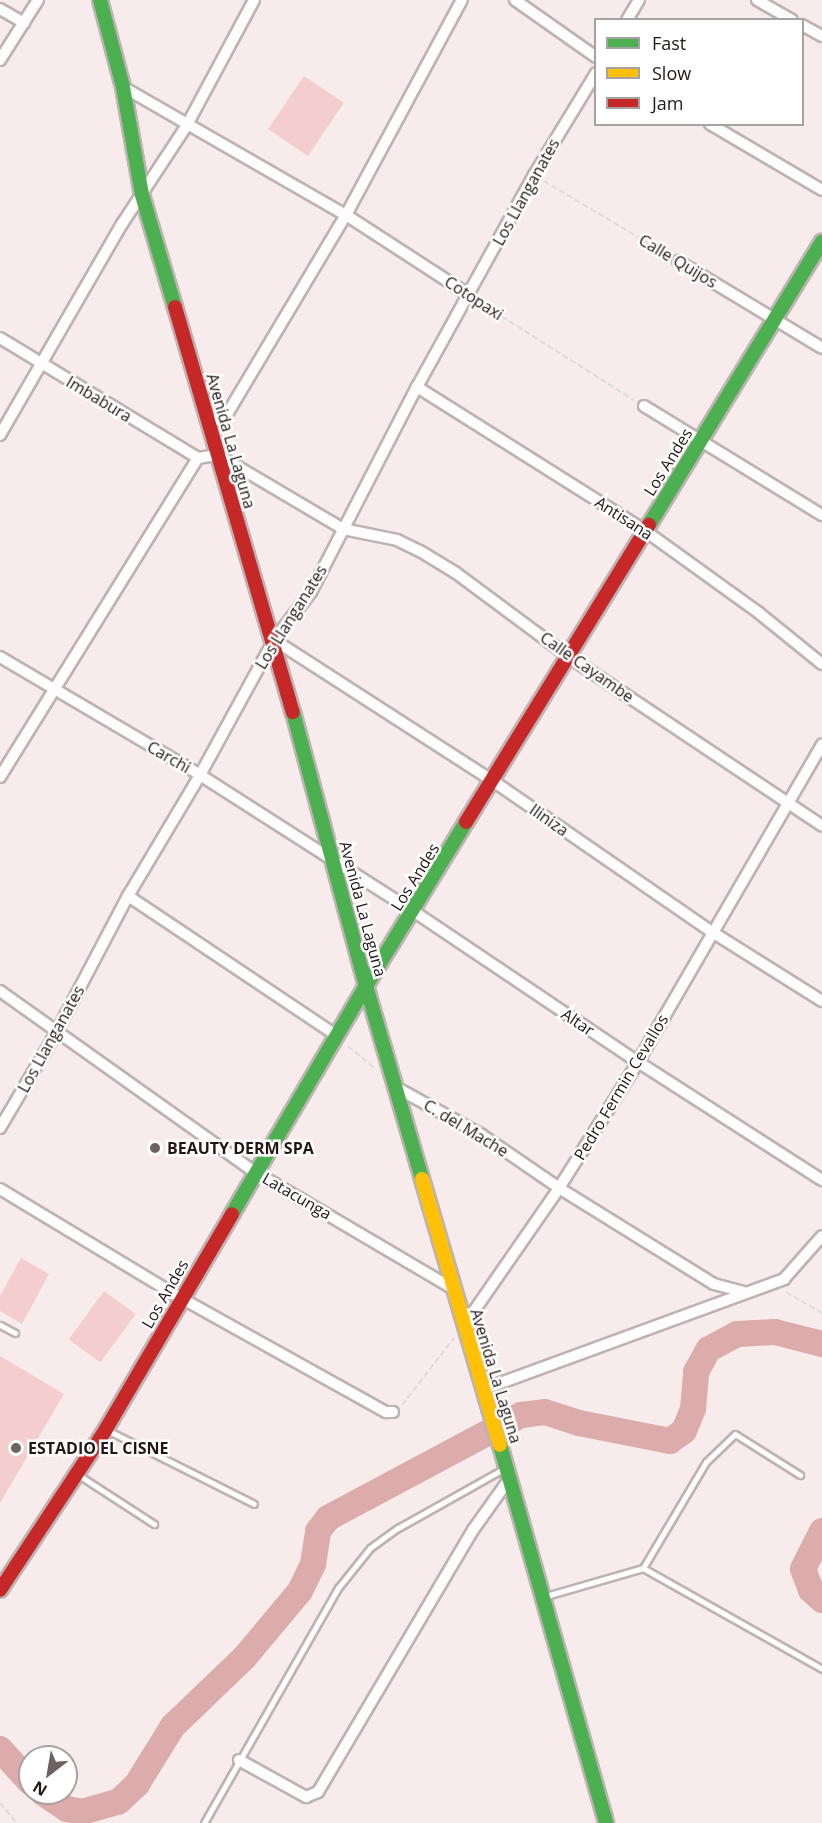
<!DOCTYPE html>
<html>
<head>
<meta charset="utf-8">
<style>
  body { margin:0 }
  #map { position:relative; width:822px; height:1823px; overflow:hidden; background:#f7ebeb; font-family:"Open Sans",sans-serif }
  div>[style] { position:absolute }
  [style*='--x'] { left:calc(var(--x)*1px); top:calc(var(--y)*1px); width:calc(var(--w)*1px); rotate:calc(var(--a)*1deg) }
  .green>* { inset:0; background:#f4cece; transform-origin:0 0 }
  .river>* { height:26px; margin:-13px; padding:0 13px; transform-origin:13px; border-radius:13px; background:#dcabab }
  .path>* { height:2px; margin-top:-1px; transform-origin:0; background:repeating-linear-gradient(90deg,#dedada 0 6px,transparent 0 9px) }
  .roads { filter:drop-shadow(2px 0 #beb3b3) drop-shadow(-2px 0 #beb3b3) drop-shadow(0 2px #beb3b3) drop-shadow(0 -2px #beb3b3) }
  .lane>* { height:5px; margin:-2.5px; padding:0 2.5px; transform-origin:2.5px; border-radius:2.5px; background:#fefcfc }
  .street>* { height:10px; margin:-5px; padding:0 5px; transform-origin:5px; border-radius:5px; background:#fefcfc }
  .fast>* { height:14px; margin:-7px; padding:0 7px; transform-origin:7px; border-radius:7px; background:#4caf50 }
  .slow>* { height:14px; margin:-7px; padding:0 7px; transform-origin:7px; border-radius:7px; background:#ffc107 }
  .jam>* { height:14px; margin:-7px; padding:0 7px; transform-origin:7px; border-radius:7px; background:#c62828 }
  .dots>* { width:16px; height:16px; translate:-50% -50%; box-sizing:border-box; border:3px solid #fff; border-radius:50% }
  span { translate:-50% -50%; white-space:nowrap; text-align:center; line-height:1.15; -webkit-text-stroke:5px #fff; paint-order:stroke }
  .street-label { font-size:16px; color:#221616 }
  .poi-label { font-size:16px; color:#221616; font-weight:700 }
  .left { translate:0 -50%; text-align:left }
  .legend { position:absolute; left:594px; top:18px; width:210px; height:108px; box-sizing:border-box; background:#fff; border:2px solid #a7a2a2; margin:0; padding:8px 10px; list-style:none; font-size:18px; color:#221616 }
  .legend li { display:flex; align-items:center; gap:12px; height:30px }
  .legend b { width:30px; border:2px solid #a7a2a2 }
  .north { position:absolute; left:18px; top:1745px; width:60px; height:60px; box-sizing:border-box; background:#fff; border:2px solid #a7a2a2; border-radius:50%; rotate:211deg; font-size:16px; font-weight:700; line-height:24px; text-align:center; color:#221616 }
  .north::after { content:''; display:block; margin:auto; width:21px; height:27px; background:#6d6161; clip-path:polygon(50% 0,100% 100%,50% 72%,0 100%) }
</style>
</head>
<body>
<div id="map">
  <div class="green">
    <i style="left:304px;top:76px;width:48px;height:64px;rotate:34deg"></i>
    <i style="clip-path:polygon(21px 1258px,49px 1274px,22px 1324px,0 1311px,0 1296px)"></i>
    <i style="left:104px;top:1291px;width:39px;height:60px;rotate:36deg"></i>
    <i style="clip-path:polygon(0 1356px,64px 1394px,0 1503px)"></i>
  </div>
  <div class="river">
    <i style="--x:822;--y:1531;--w:42;--a:116.6"></i>
    <i style="--x:803;--y:1569;--w:22;--a:69"></i>
    <i style="--x:811;--y:1590;--w:15;--a:42"></i>
    <i style="--x:0;--y:1749;--w:45;--a:47.7"></i>
    <i style="--x:43;--y:1793;--w:29;--a:34"></i>
    <i style="--x:67;--y:1809;--w:15;--a:11"></i>
    <i style="--x:82;--y:1812;--w:37;--a:-16"></i>
    <i style="--x:118;--y:1802;--w:26;--a:-43"></i>
    <i style="--x:137;--y:1784;--w:68;--a:-58.2"></i>
    <i style="--x:173;--y:1726;--w:98;--a:-43.8"></i>
    <i style="--x:244;--y:1658;--w:87;--a:-50.1"></i>
    <i style="--x:300;--y:1591;--w:30;--a:-64"></i>
    <i style="--x:313;--y:1564;--w:33;--a:-81"></i>
    <i style="--x:318;--y:1531;--w:16;--a:-52"></i>
    <i style="--x:328;--y:1518;--w:219;--a:-28.1"></i>
    <i style="--x:521;--y:1415;--w:24;--a:-7"></i>
    <i style="--x:545;--y:1412;--w:36;--a:18"></i>
    <i style="--x:579;--y:1423;--w:93;--a:11.2"></i>
    <i style="--x:670;--y:1441;--w:17;--a:-36"></i>
    <i style="--x:684;--y:1431;--w:24;--a:-68"></i>
    <i style="--x:693;--y:1409;--w:37;--a:-85"></i>
    <i style="--x:696;--y:1372;--w:26;--a:-61"></i>
    <i style="--x:709;--y:1349;--w:32;--a:-28"></i>
    <i style="--x:737;--y:1334;--w:38;--a:-3"></i>
    <i style="--x:775;--y:1332;--w:49;--a:14.3"></i>
  </div>
  <div class="path">
    <i style="--x:544;--y:181;--w:144;--a:30.8"></i>
    <i style="--x:479;--y:302;--w:183;--a:32.3"></i>
    <i style="--x:348;--y:1046;--w:34;--a:40"></i>
    <i style="--x:786;--y:1292;--w:42;--a:30.3"></i>
    <i style="--x:402;--y:1405;--w:85;--a:-52.2"></i>
    <i style="--x:0;--y:1803;--w:26;--a:50"></i>
  </div>
  <div class="roads">
    <div class="lane">
      <i style="--x:0;--y:1325;--w:17;--a:28"></i>
      <i style="--x:109;--y:1431;--w:162;--a:26.7"></i>
      <i style="--x:77;--y:1474;--w:92;--a:33"></i>
      <i style="--x:643;--y:1568;--w:206;--a:29.4"></i>
      <i style="--x:546;--y:1596;--w:101;--a:-16.1"></i>
      <i style="--x:643;--y:1568;--w:123;--a:-59.3"></i>
      <i style="--x:706;--y:1462;--w:40;--a:-44"></i>
      <i style="--x:735;--y:1434;--w:77;--a:32.2"></i>
      <i style="--x:204;--y:1823;--w:271;--a:-60.3"></i>
      <i style="--x:338;--y:1588;--w:51;--a:-51.3"></i>
      <i style="--x:370;--y:1548;--w:34;--a:-36"></i>
      <i style="--x:398;--y:1528;--w:123;--a:-29.3"></i>
    </div>
    <div class="street">
      <i style="--x:515;--y:0;--w:99;--a:35.1"></i>
      <i style="--x:757;--y:0;--w:40;--a:29.7"></i>
      <i style="--x:0;--y:9;--w:28;--a:30"></i>
      <i style="--x:627;--y:20;--w:23;--a:-59"></i>
      <i style="--x:802;--y:25;--w:23;--a:29"></i>
      <i style="--x:0;--y:60;--w:71;--a:-57.7"></i>
      <i style="--x:123;--y:87;--w:257;--a:29.9"></i>
      <i style="--x:346;--y:215;--w:147;--a:33"></i>
      <i style="--x:710;--y:124;--w:130;--a:30.5"></i>
      <i style="--x:678;--y:261;--w:168;--a:31.1"></i>
      <i style="--x:0;--y:338;--w:232;--a:31.2"></i>
      <i style="--x:417;--y:387;--w:268;--a:32.2"></i>
      <i style="--x:644;--y:530;--w:142;--a:35.8"></i>
      <i style="--x:759;--y:613;--w:81;--a:39"></i>
      <i style="--x:644;--y:406;--w:209;--a:31.5"></i>
      <i style="--x:210;--y:423;--w:22;--a:-32"></i>
      <i style="--x:229;--y:411;--w:228;--a:-59.2"></i>
      <i style="--x:346;--y:215;--w:244;--a:-61.7"></i>
      <i style="--x:0;--y:435;--w:244;--a:-60"></i>
      <i style="--x:122;--y:224;--w:118;--a:-56.7"></i>
      <i style="--x:187;--y:125;--w:142;--a:-61.8"></i>
      <i style="--x:274;--y:640;--w:260;--a:32.8"></i>
      <i style="--x:493;--y:781;--w:266;--a:34.6"></i>
      <i style="--x:712;--y:932;--w:130;--a:32.1"></i>
      <i style="--x:0;--y:657;--w:232;--a:30.5"></i>
      <i style="--x:200;--y:775;--w:253;--a:32.6"></i>
      <i style="--x:413;--y:911;--w:271;--a:33.9"></i>
      <i style="--x:638;--y:1062;--w:219;--a:32.7"></i>
      <i style="--x:0;--y:777;--w:375;--a:-58.2"></i>
      <i style="--x:198;--y:458;--w:20;--a:-9"></i>
      <i style="--x:218;--y:455;--w:145;--a:30.6"></i>
      <i style="--x:343;--y:529;--w:55;--a:11.5"></i>
      <i style="--x:397;--y:540;--w:25;--a:26"></i>
      <i style="--x:420;--y:551;--w:42;--a:31.4"></i>
      <i style="--x:456;--y:573;--w:141;--a:36.6"></i>
      <i style="--x:569;--y:657;--w:304;--a:33.7"></i>
      <i style="--x:128;--y:896;--w:252;--a:33.8"></i>
      <i style="--x:0;--y:991;--w:313;--a:35.4"></i>
      <i style="--x:255;--y:1172;--w:229;--a:30.5"></i>
      <i style="--x:397;--y:1088;--w:97;--a:28.9"></i>
      <i style="--x:482;--y:1135;--w:93;--a:34.5"></i>
      <i style="--x:559;--y:1188;--w:182;--a:31.8"></i>
      <i style="--x:714;--y:1284;--w:31;--a:15"></i>
      <i style="--x:0;--y:1128;--w:110;--a:-59.5"></i>
      <i style="--x:56;--y:1033;--w:155;--a:-62.3"></i>
      <i style="--x:128;--y:896;--w:141;--a:-59.2"></i>
      <i style="--x:200;--y:775;--w:154;--a:-61.3"></i>
      <i style="--x:274;--y:640;--w:61;--a:-52.4"></i>
      <i style="--x:311;--y:592;--w:231;--a:-62.7"></i>
      <i style="--x:417;--y:387;--w:242;--a:-61.1"></i>
      <i style="--x:534;--y:175;--w:119;--a:-58.7"></i>
      <i style="--x:0;--y:1189;--w:211;--a:31.1"></i>
      <i style="--x:181;--y:1298;--w:235;--a:29.1"></i>
      <i style="--x:386;--y:1412;--w:7;--a:0"></i>
      <i style="--x:465;--y:1324;--w:165;--a:-55.3"></i>
      <i style="--x:559;--y:1188;--w:149;--a:-57.9"></i>
      <i style="--x:638;--y:1062;--w:367;--a:-59.9"></i>
      <i style="--x:484;--y:1389;--w:320;--a:-20.1"></i>
      <i style="--x:784;--y:1279;--w:57;--a:-48.5"></i>
      <i style="--x:239;--y:1760;--w:77;--a:28.9"></i>
      <i style="--x:306;--y:1797;--w:13;--a:-23"></i>
      <i style="--x:318;--y:1792;--w:304;--a:-59.4"></i>
      <i style="--x:473;--y:1530;--w:64;--a:-54.6"></i>
    </div>
    <div class="fast">
      <i style="--x:100;--y:0;--w:90;--a:75.2"></i>
      <i style="--x:123;--y:87;--w:110;--a:80"></i>
      <i style="--x:142;--y:195;--w:117;--a:73.6"></i>
      <i style="--x:649;--y:525;--w:332;--a:-58.6"></i>
      <i style="--x:293;--y:712;--w:284;--a:75.1"></i>
      <i style="--x:366;--y:986;--w:201;--a:73.8"></i>
      <i style="--x:232;--y:1214;--w:264;--a:-59.6"></i>
      <i style="--x:366;--y:986;--w:192;--a:-58.6"></i>
      <i style="--x:500;--y:1445;--w:393;--a:74.3"></i>
    </div>
    <div class="slow">
      <i style="--x:422;--y:1179;--w:277;--a:73.7"></i>
    </div>
    <div class="jam">
      <i style="--x:175;--y:307;--w:422;--a:73.8"></i>
      <i style="--x:466;--y:822;--w:349;--a:-58.4"></i>
      <i style="--x:0;--y:1590;--w:193;--a:-56.6"></i>
      <i style="--x:106;--y:1429;--w:249;--a:-59.6"></i>
    </div>
  </div>
  <div class="dots">
    <i style="left:155px;top:1148px;background:#6d6161"></i>
    <i style="left:16px;top:1448px;background:#6d6161"></i>
  </div>
  <div class="street-label">
    <span style="left:526px;top:192px;rotate:-61deg">Los Llanganates</span>
    <span style="left:678px;top:261px;rotate:31deg">Calle Quijos</span>
    <span style="left:474px;top:298px;rotate:33deg">Cotopaxi</span>
    <span style="left:99px;top:399px;rotate:31deg">Imbabura</span>
    <span style="left:231px;top:441px;rotate:74deg">Avenida La Laguna</span>
    <span style="left:668px;top:462px;rotate:-58deg">Los Andes</span>
    <span style="left:624px;top:518px;rotate:33deg">Antisana</span>
    <span style="left:291px;top:617px;rotate:-58deg">Los Llanganates</span>
    <span style="left:587px;top:667px;rotate:35deg">Calle Cayambe</span>
    <span style="left:169px;top:757px;rotate:30deg">Carchi</span>
    <span style="left:549px;top:820px;rotate:35deg">Iliniza</span>
    <span style="left:415px;top:877px;rotate:-58deg">Los Andes</span>
    <span style="left:363px;top:909px;rotate:75deg">Avenida La Laguna</span>
    <span style="left:578px;top:1022px;rotate:34deg">Altar</span>
    <span style="left:51px;top:1039px;rotate:-61deg">Los Llanganates</span>
    <span style="left:621px;top:1087px;rotate:-59deg">Pedro Fermin Cevallos</span>
    <span style="left:466px;top:1128px;rotate:31deg">C. del Mache</span>
    <span style="left:297px;top:1196px;rotate:30deg">Latacunga</span>
    <span style="left:165px;top:1294px;rotate:-60deg">Los Andes</span>
    <span style="left:496px;top:1376px;rotate:73deg">Avenida La Laguna</span>
  </div>
  <div class="poi-label">
    <span class="left" style="left:167px;top:1148px">BEAUTY DERM SPA</span>
    <span class="left" style="left:28px;top:1448px">ESTADIO EL CISNE</span>
  </div>
  <ul class="legend">
  <li><b style="height:8px;background:#4caf50"></b>Fast</li>
  <li><b style="height:8px;background:#ffc107"></b>Slow</li>
  <li><b style="height:8px;background:#c62828"></b>Jam</li>
  </ul>
  <div class="north">N</div>
</div>
</body>
</html>
